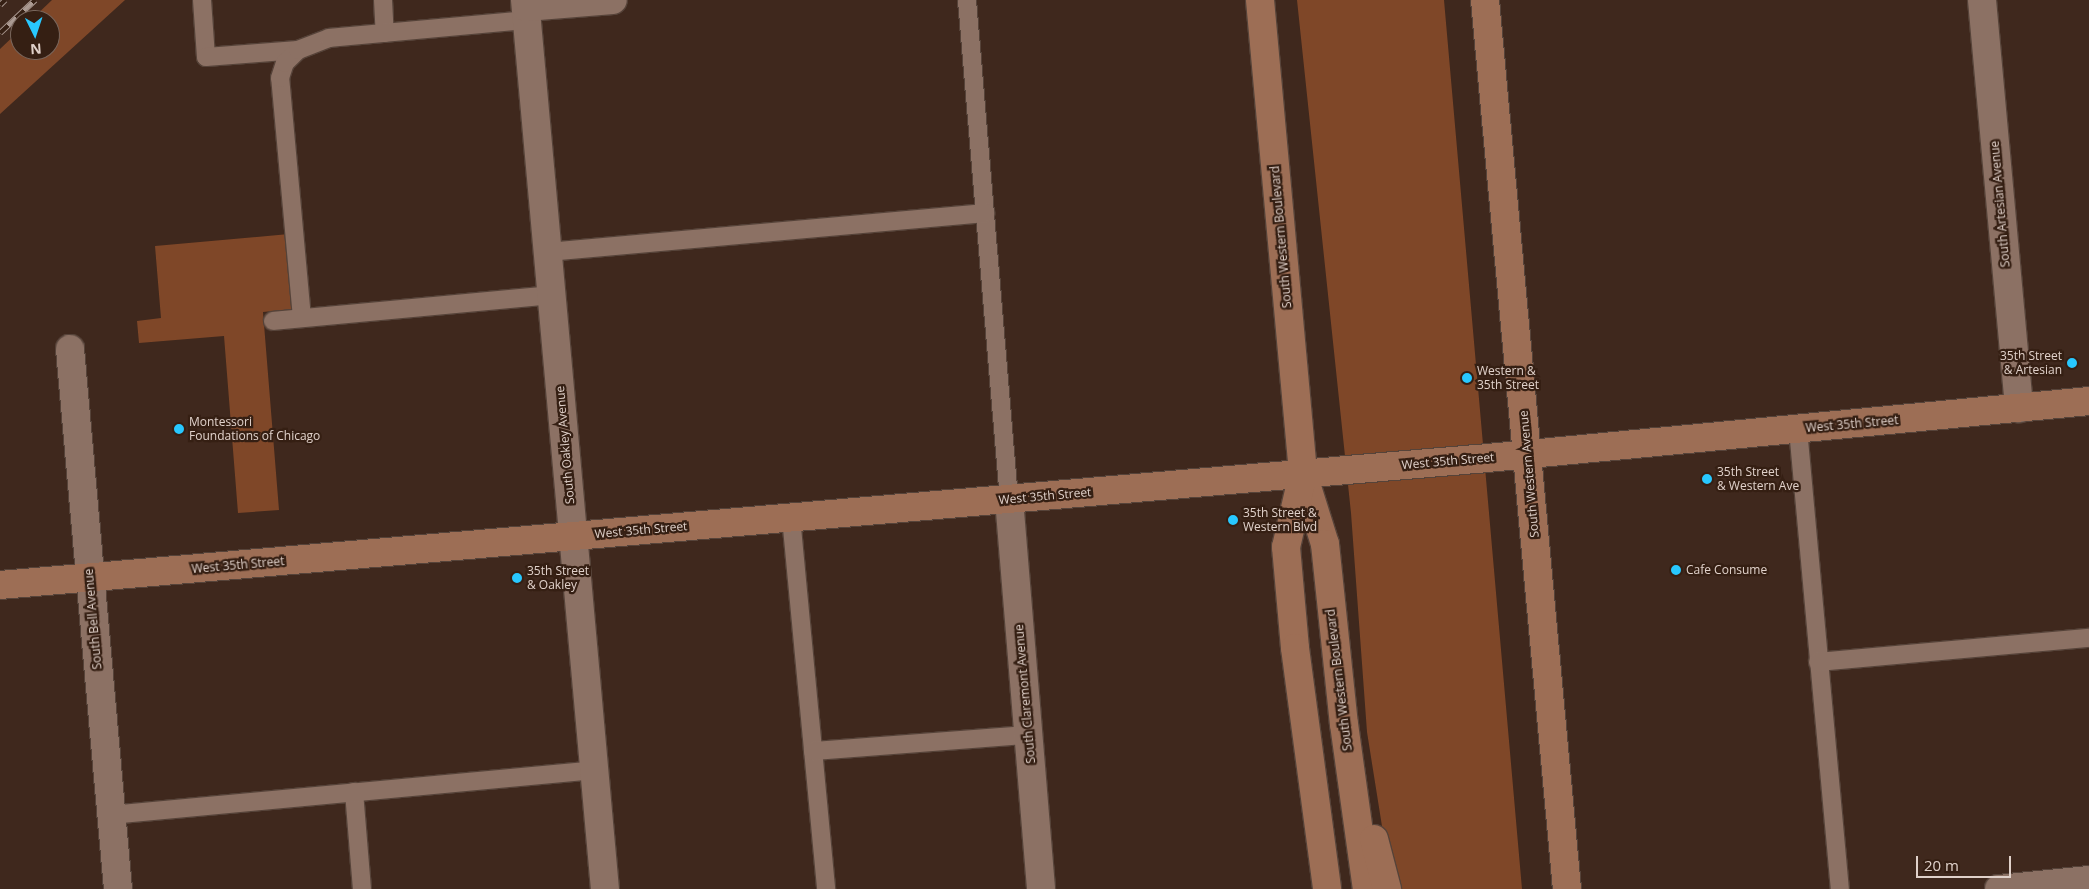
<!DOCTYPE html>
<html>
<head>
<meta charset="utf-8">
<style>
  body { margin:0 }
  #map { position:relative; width:2089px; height:889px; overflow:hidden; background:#3f281d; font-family:"Open Sans",sans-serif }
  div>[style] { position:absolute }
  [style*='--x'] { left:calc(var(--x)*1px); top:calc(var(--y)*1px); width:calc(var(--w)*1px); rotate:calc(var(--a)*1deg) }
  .green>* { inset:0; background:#7f4728 }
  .roads { filter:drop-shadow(1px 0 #564339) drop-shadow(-1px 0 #564339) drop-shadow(0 1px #564339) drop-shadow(0 -1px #564339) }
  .lane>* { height:18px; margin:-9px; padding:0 9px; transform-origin:9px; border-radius:9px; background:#8c7164 }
  .street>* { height:28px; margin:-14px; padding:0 14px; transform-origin:14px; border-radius:14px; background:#8c7164 }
  .secondary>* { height:28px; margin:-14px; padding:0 14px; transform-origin:14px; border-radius:14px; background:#9d6e55 }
  .rail>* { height:5.5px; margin-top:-2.75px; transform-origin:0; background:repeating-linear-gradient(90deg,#351f13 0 11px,#ab9a92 0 22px); box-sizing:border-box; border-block:1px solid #ab9a92 }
  .dots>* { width:14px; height:14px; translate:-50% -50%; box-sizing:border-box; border:2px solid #351f13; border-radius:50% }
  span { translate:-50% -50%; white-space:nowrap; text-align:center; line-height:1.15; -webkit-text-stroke:4.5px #351f13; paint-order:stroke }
  .street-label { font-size:12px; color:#e0d1ca }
  .poi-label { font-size:12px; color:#e0d1ca }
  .right { translate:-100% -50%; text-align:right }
  .left { translate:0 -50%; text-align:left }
  .north { position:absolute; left:10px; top:10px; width:50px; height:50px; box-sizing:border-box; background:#351f13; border:1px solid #79665c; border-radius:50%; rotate:176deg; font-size:14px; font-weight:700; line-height:20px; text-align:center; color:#e0d1ca }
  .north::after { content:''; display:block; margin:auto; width:18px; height:22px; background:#28c8ff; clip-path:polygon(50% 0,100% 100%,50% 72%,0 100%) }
  .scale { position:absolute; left:1916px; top:856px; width:95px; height:22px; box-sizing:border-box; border:2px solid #e0d1ca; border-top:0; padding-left:6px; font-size:15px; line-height:18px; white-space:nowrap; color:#e0d1ca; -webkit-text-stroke:4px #351f13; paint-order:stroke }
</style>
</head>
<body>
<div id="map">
  <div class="green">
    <i style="clip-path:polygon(52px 0,125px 0,0 114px,0 49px,20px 30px,20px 50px,50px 50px,50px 20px,31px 20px)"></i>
    <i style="clip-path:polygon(1297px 0,1444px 0,1522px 889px,1392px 889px,1367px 732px,1351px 513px)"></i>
    <i style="clip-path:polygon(289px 234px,294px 309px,263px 312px,279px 510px,238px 513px,224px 336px,139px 343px,137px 321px,161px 318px,155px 246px)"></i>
  </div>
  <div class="roads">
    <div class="lane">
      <i style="--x:202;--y:0;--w:57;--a:86"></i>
      <i style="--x:206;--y:57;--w:92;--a:-4.4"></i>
      <i style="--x:383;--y:0;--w:33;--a:87"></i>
      <i style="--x:967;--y:0;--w:501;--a:85.19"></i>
      <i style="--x:548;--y:252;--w:439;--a:-5.1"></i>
      <i style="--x:302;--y:318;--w:241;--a:-95.2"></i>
      <i style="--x:280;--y:78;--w:16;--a:-72"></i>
      <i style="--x:285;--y:63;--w:18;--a:-45"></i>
      <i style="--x:298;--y:50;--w:33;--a:-21"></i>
      <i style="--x:329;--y:38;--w:199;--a:-5.2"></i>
      <i style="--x:273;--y:321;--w:280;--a:-5.3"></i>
      <i style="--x:1798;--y:429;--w:462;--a:84.8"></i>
      <i style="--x:791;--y:517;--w:374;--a:84.6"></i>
      <i style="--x:1818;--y:662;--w:272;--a:-5.1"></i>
      <i style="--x:813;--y:751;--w:216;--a:-4.3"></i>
      <i style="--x:354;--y:792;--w:97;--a:85.3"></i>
      <i style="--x:111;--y:815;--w:485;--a:-5.3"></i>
    </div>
    <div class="street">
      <i style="--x:525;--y:0;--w:893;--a:84.86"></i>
      <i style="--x:1982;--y:0;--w:410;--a:84.8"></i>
      <i style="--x:526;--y:7;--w:87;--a:-4.6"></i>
      <i style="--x:70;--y:349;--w:542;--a:84.92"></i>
      <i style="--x:1009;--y:499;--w:391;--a:85.3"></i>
      <i style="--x:1999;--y:889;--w:90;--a:-5.7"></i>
    </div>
    <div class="secondary">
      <i style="--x:1260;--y:0;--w:476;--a:84.8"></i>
      <i style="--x:1303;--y:474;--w:73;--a:72.6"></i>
      <i style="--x:1325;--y:544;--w:181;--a:84"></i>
      <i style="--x:1344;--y:724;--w:167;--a:82.1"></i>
      <i style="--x:1485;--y:0;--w:893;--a:84.73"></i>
      <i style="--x:1303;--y:474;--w:75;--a:103.1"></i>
      <i style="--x:1286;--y:547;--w:101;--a:84.9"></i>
      <i style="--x:1295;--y:648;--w:243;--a:82.4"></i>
      <i style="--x:0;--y:585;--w:1482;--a:-4.88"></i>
      <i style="--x:1477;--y:459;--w:615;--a:-5.41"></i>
      <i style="--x:1374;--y:839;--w:52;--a:75.4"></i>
    </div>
  </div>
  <div class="rail">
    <i style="--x:0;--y:5;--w:7;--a:-45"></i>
    <i style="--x:0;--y:33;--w:48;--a:-43.3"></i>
  </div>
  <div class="dots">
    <i style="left:2072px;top:363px;background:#28c8ff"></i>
    <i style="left:1467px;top:378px;background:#28c8ff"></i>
    <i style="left:179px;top:429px;background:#28c8ff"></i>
    <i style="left:1707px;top:479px;background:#28c8ff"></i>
    <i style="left:1233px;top:520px;background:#28c8ff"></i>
    <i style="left:1676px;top:570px;background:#28c8ff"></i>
    <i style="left:517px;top:578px;background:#28c8ff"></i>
  </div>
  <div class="street-label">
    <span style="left:2000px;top:204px;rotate:-95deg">South Artesian Avenue</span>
    <span style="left:1281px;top:237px;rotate:-95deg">South Western Boulevard</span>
    <span style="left:1852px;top:424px;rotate:-5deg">West 35th Street</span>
    <span style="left:565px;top:445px;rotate:-95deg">South Oakley Avenue</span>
    <span style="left:1448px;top:461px;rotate:-5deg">West 35th Street</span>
    <span style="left:1529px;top:474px;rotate:-95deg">South Western Avenue</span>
    <span style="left:1045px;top:496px;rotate:-5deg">West 35th Street</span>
    <span style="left:641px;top:530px;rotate:-5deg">West 35th Street</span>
    <span style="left:238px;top:565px;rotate:-5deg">West 35th Street</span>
    <span style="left:93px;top:619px;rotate:-95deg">South Bell Avenue</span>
    <span style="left:1339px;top:680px;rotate:-97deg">South Western Boulevard</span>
    <span style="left:1025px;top:694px;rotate:-95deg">South Claremont Avenue</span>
  </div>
  <div class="poi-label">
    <span class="right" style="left:2062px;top:363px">35th Street<br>&amp; Artesian</span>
    <span class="left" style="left:1477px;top:378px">Western &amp;<br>35th Street</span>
    <span class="left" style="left:189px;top:429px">Montessori<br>Foundations of Chicago</span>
    <span class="left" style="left:1717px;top:479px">35th Street<br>&amp; Western Ave</span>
    <span class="left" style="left:1243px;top:520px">35th Street &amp;<br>Western Blvd</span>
    <span class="left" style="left:1686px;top:570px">Cafe Consume</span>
    <span class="left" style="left:527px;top:578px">35th Street<br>&amp; Oakley</span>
  </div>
  <div class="north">N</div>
  <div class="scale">20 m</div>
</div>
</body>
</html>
